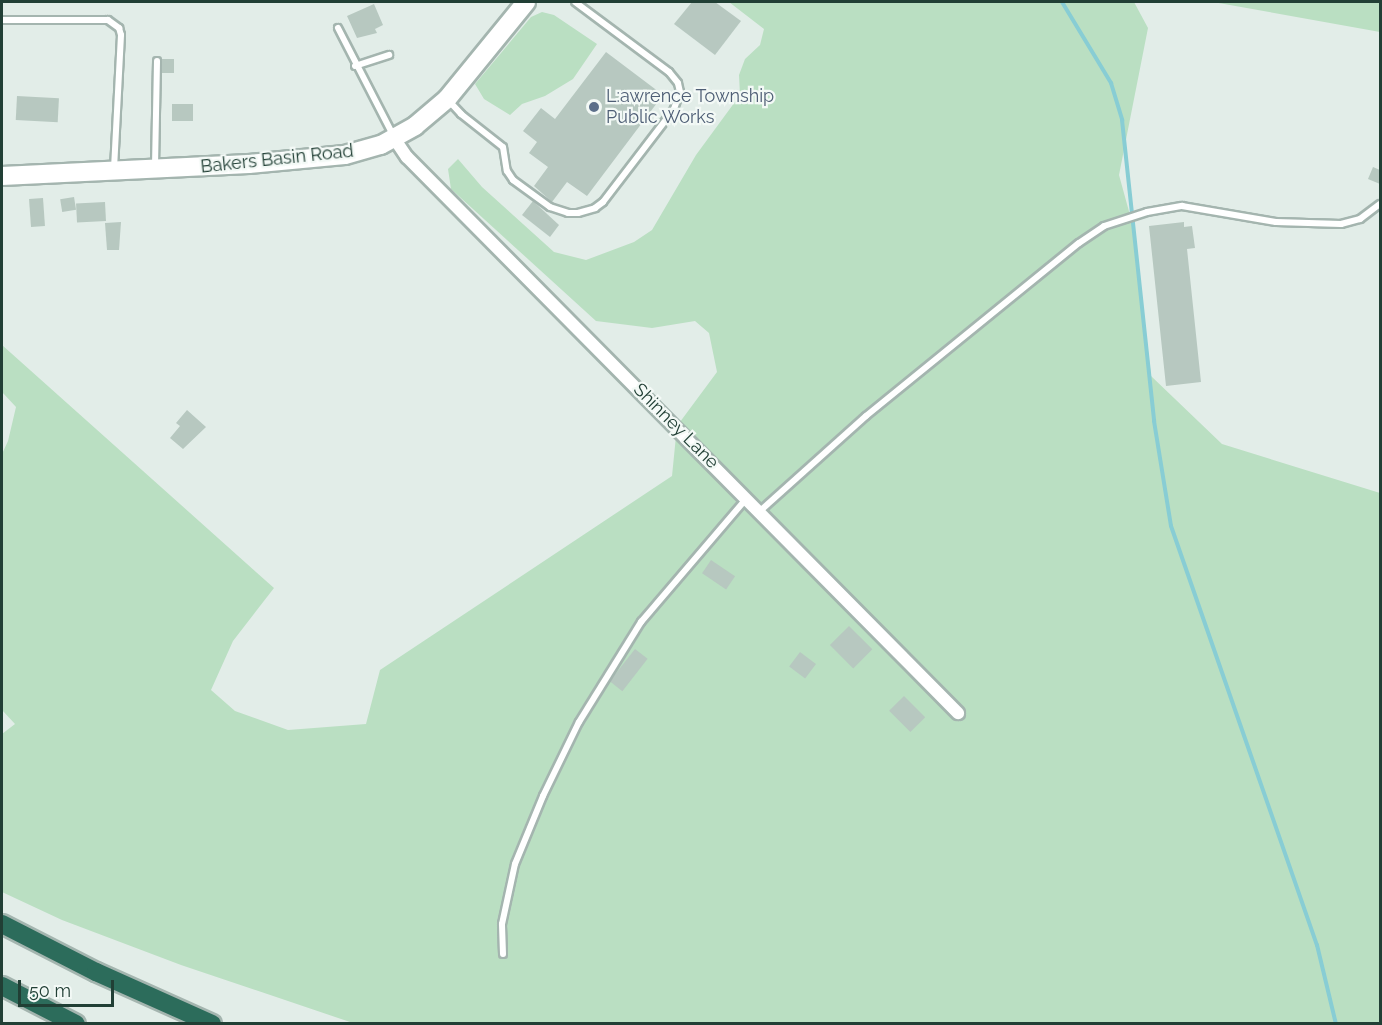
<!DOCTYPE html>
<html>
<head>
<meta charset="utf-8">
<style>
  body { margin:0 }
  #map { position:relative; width:1382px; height:1025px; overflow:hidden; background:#e2ede8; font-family:Raleway,sans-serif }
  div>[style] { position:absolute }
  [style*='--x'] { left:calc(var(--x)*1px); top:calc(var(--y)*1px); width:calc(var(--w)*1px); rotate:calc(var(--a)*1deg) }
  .green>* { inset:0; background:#badfc2 }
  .stream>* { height:4px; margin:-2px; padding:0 2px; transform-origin:2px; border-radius:2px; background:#88cdd4 }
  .building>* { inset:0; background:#b7c8c0; transform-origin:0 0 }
  .roads { filter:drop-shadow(2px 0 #a4b5af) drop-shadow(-2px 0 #a4b5af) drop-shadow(0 2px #a4b5af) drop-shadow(0 -2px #a4b5af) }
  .lane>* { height:6px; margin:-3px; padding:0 3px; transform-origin:3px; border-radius:3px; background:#fff }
  .street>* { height:12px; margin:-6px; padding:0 6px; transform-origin:6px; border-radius:6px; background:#fff }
  .secondary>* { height:18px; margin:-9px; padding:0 9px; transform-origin:9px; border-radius:9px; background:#fff }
  .highway>* { height:18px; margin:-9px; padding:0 9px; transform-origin:9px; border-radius:9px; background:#2c6c5b }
  .dots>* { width:16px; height:16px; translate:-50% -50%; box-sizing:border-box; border:3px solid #f3f9f6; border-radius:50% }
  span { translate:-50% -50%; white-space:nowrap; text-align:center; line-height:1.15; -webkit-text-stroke:4.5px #f3f9f6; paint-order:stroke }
  .service-label { font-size:18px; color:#4e5e75 }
  .left { translate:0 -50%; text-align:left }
  .street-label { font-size:18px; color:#213f35 }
  .frame { position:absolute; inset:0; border:3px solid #213f35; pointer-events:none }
  .scale { position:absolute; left:18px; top:980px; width:96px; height:27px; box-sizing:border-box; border:3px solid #213f35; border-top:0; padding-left:8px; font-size:18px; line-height:21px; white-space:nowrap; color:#213f35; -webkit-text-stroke:4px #f3f9f6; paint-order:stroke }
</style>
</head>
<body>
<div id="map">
  <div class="green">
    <i style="clip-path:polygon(729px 2px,1134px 2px,1148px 28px,1119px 175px,1133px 226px,1151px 376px,1222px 444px,1380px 493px,1380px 1023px,353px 1023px,181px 965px,62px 920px,2px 892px,2px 734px,15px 724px,2px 710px,2px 454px,8px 441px,16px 407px,2px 392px,2px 345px,274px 588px,233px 641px,211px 690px,235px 711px,288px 730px,366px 724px,380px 670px,672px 476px,677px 426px,717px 372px,709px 333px,695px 321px,652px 328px,596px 321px,451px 189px,448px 169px,458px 159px,482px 187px,554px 252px,586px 260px,634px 242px,652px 230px,696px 155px,740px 95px,739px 75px,745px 59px,760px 45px,764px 29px)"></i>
    <i style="clip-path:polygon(1213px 2px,1380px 2px,1380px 32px)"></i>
    <i style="clip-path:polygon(542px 12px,554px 15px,597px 44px,573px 79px,545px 96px,522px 104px,510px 115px,484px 99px,475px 84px,531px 17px)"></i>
  </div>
  <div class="stream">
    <i style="--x:1062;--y:2;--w:95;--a:58.8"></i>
    <i style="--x:1111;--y:83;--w:39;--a:73"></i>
    <i style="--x:1122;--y:120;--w:303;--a:83.9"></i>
    <i style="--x:1154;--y:421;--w:106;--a:80.8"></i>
    <i style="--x:1171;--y:526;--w:444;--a:70.8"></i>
    <i style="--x:1317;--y:945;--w:81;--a:76.5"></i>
  </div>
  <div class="building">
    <i style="clip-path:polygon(692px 2px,715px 2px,741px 21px,715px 55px,674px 24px)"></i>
    <i style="clip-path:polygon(374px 4px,383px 25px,375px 29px,377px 33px,357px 38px,347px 16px)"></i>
    <i style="clip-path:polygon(606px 52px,663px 95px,587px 196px,567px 182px,552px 202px,534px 186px,548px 167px,529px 153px,537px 142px,523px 131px,541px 108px,555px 119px)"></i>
    <i style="left:162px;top:59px;width:12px;height:14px"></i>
    <i style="left:17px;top:96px;width:42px;height:24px;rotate:3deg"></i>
    <i style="left:172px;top:104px;width:21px;height:17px"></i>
    <i style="clip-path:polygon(1373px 167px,1380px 170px,1380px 184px,1368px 179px)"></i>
    <i style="left:74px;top:197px;width:13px;height:14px;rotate:81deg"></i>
    <i style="left:43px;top:198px;width:28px;height:14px;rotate:86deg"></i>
    <i style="clip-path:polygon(533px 201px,559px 225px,550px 237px,522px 215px)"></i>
    <i style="left:105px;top:202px;width:19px;height:29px;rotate:87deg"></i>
    <i style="clip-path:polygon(121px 222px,119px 250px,107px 250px,105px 223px)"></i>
    <i style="clip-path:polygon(1184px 222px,1184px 227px,1192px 226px,1195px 248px,1187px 249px,1201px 382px,1166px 386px,1149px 226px)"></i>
    <i style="clip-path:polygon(187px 410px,206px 427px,183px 449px,170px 438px,180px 426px,176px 423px)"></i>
    <i style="left:711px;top:560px;width:29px;height:16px;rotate:34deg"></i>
    <i style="left:849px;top:626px;width:33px;height:27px;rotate:45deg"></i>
    <i style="left:635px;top:649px;width:16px;height:41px;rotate:38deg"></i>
    <i style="left:800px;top:652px;width:20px;height:18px;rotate:37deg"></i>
    <i style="left:904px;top:696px;width:30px;height:21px;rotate:45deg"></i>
  </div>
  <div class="roads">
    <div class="lane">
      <i style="--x:2;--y:20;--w:106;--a:0"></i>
      <i style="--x:108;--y:20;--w:14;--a:36"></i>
      <i style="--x:119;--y:28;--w:7;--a:74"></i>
      <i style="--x:121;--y:35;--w:132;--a:93"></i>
      <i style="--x:338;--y:28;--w:120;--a:62.8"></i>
      <i style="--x:355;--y:66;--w:36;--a:-18"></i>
      <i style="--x:449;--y:101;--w:18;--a:47"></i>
      <i style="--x:461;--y:114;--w:53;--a:38.2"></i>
      <i style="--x:503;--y:147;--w:24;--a:81"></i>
      <i style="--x:507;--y:171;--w:11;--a:56"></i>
      <i style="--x:513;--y:180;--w:46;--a:36.1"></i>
      <i style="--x:550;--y:207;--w:19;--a:18"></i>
      <i style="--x:568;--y:213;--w:10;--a:0"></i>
      <i style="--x:578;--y:213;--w:18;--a:-16"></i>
      <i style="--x:595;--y:208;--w:10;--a:-37"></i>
      <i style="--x:603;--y:202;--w:117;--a:-52.6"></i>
      <i style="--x:674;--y:109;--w:18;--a:-71"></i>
      <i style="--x:680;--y:92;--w:9;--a:-103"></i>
      <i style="--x:678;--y:83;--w:14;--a:-129"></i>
      <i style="--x:669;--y:72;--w:117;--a:-143.3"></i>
      <i style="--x:155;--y:166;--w:105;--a:-88.9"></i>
      <i style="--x:760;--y:511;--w:142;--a:-41.9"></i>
      <i style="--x:866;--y:416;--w:274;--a:-39.1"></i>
      <i style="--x:1079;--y:243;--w:30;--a:-34"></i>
      <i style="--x:1104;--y:226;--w:45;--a:-18"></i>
      <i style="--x:1147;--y:212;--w:36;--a:-10"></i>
      <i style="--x:1182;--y:206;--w:95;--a:9.7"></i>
      <i style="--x:1276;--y:222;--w:65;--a:1.8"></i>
      <i style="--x:1341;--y:224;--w:20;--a:-15"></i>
      <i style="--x:1360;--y:219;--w:25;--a:-37"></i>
      <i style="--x:503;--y:954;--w:30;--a:-92"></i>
      <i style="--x:502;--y:924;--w:61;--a:-77.8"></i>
      <i style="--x:515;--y:864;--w:74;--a:-67.6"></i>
      <i style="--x:543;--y:796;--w:82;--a:-64.1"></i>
      <i style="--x:579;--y:722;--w:118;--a:-58.2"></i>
      <i style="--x:641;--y:622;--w:163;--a:-49.5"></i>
    </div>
    <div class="street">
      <i style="--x:394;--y:138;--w:23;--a:56"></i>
      <i style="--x:407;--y:157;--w:783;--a:45.26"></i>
    </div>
    <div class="secondary">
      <i style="--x:2;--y:176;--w:247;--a:-2.8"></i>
      <i style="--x:249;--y:164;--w:96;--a:-5.4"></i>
      <i style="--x:345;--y:155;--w:37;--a:-16"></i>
      <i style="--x:381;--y:145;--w:39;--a:-29"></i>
      <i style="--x:415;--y:126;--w:42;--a:-40.2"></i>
      <i style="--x:447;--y:99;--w:125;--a:-50.8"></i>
    </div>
    <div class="highway">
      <i style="--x:2;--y:924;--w:106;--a:27.1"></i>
      <i style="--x:96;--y:972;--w:127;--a:24.1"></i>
      <i style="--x:2;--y:986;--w:83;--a:27.2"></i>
    </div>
  </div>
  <div class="dots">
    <i style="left:594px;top:107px;background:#5c6f8a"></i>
  </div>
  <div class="service-label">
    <span class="left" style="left:606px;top:107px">L:awrence Township<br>Public Works</span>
  </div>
  <div class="street-label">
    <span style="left:277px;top:159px;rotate:-6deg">Bakers Basin Road</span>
    <span style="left:676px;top:426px;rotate:45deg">Shinney Lane</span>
  </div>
  <div class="frame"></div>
  <div class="scale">50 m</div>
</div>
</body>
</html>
